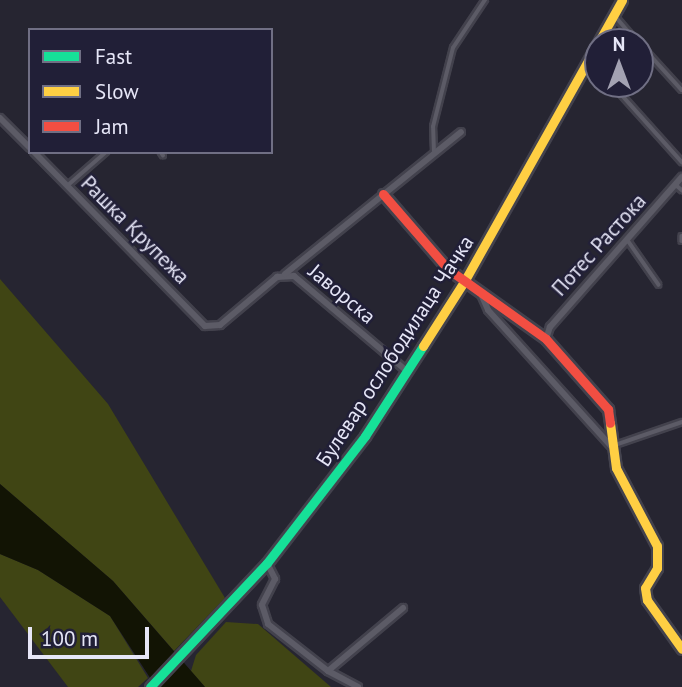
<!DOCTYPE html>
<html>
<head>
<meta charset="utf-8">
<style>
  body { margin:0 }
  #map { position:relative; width:682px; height:687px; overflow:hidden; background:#262531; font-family:"PT Sans",sans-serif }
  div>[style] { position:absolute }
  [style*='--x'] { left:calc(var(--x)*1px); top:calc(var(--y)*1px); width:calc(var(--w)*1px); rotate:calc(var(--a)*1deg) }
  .green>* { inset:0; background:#404514 }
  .water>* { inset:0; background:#121404 }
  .roads { filter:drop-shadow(2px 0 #43424d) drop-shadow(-2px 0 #43424d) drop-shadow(0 2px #43424d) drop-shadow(0 -2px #43424d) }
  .lane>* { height:3.5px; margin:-1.75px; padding:0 1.75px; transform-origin:1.75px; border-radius:1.75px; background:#5c5b66 }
  .street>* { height:6px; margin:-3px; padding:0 3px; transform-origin:3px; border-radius:3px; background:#5c5b66 }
  .fast>* { height:9px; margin:-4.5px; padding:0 4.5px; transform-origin:4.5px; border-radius:4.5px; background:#16e098 }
  .slow>* { height:9px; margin:-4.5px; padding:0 4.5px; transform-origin:4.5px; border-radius:4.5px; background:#ffcf43 }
  .jam>* { height:9px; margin:-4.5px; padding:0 4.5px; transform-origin:4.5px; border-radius:4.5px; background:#f24e42 }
  span { translate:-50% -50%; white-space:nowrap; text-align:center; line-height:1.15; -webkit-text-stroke:5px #211f37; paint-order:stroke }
  .street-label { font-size:21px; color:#e6e6f7 }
  .legend { position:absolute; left:28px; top:28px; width:245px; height:126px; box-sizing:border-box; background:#211f37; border:2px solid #706f84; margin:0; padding:9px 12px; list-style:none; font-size:21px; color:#e6e6f7 }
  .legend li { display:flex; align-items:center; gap:14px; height:35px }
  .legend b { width:35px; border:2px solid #706f84 }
  .north { position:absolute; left:584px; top:28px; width:70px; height:70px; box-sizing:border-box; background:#211f37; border:2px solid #706f84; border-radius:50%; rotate:0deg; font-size:19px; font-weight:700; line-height:28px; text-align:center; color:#e6e6f7 }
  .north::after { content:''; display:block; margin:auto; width:24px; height:32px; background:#a3a2b2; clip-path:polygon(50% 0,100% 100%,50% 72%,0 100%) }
  .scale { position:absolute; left:28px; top:627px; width:121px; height:32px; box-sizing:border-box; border:4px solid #e6e6f7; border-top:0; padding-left:9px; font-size:21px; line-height:24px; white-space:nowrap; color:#e6e6f7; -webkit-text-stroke:5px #211f37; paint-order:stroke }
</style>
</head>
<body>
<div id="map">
  <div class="green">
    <i style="clip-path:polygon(0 279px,108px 404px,225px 598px,174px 651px,113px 581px,0 484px)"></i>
    <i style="clip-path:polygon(0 554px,38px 570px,110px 616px,148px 678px,138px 687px,68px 687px,0 597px)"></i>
    <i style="clip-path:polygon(226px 622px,258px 624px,331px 687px,205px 687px,191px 671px,196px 655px)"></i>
  </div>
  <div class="water">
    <i style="clip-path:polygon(0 484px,113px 581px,205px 687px,156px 687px,110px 616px,38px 570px,0 554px)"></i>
  </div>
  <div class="roads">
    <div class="lane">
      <i style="--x:615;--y:16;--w:35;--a:49"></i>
      <i style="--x:640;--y:44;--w:62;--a:47.6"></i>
      <i style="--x:590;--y:59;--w:12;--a:48"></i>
      <i style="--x:612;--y:84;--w:105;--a:48.1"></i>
      <i style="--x:161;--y:152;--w:4;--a:56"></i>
      <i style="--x:434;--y:153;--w:26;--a:-92"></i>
      <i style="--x:433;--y:127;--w:81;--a:-75.8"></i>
      <i style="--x:453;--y:48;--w:58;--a:-56.3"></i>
      <i style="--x:676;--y:185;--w:8;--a:40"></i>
      <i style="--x:67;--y:186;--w:52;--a:-41.1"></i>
      <i style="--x:682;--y:236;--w:5;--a:90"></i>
      <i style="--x:629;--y:242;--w:52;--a:55.1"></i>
      <i style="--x:615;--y:445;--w:71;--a:-18.9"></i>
    </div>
    <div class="street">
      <i style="--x:0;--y:118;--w:42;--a:45"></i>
      <i style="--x:34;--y:152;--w:244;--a:45.5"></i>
      <i style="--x:205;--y:326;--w:15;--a:-4"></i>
      <i style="--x:220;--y:325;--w:75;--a:-40.1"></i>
      <i style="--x:277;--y:277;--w:17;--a:-3"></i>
      <i style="--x:294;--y:276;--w:149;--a:40.1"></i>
      <i style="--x:285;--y:274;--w:226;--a:-38.9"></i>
      <i style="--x:481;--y:294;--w:17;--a:66"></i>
      <i style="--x:488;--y:310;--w:183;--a:47.9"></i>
      <i style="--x:546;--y:339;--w:13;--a:-72"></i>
      <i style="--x:550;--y:327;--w:200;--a:-48.7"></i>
      <i style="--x:267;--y:563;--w:18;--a:63"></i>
      <i style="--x:275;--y:579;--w:29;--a:117"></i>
      <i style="--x:262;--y:605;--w:20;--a:72"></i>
      <i style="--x:268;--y:624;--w:76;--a:38.1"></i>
      <i style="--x:328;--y:671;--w:34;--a:28"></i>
      <i style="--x:328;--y:671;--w:98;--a:-40"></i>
    </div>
    <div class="fast">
      <i style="--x:150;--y:687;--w:170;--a:-46.7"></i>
      <i style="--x:267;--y:563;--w:160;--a:-52.3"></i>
      <i style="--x:365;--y:436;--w:107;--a:-57.2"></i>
    </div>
    <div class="slow">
      <i style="--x:423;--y:346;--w:78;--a:-57.5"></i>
      <i style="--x:465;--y:280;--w:321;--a:-60.7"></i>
      <i style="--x:610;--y:423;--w:45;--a:82.4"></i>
      <i style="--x:616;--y:468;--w:88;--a:62.3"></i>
      <i style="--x:657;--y:546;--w:22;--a:90"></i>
      <i style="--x:657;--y:568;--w:23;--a:121"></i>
      <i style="--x:645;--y:588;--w:12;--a:81"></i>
      <i style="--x:647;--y:600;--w:60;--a:54.5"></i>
    </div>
    <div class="jam">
      <i style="--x:383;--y:194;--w:99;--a:49.1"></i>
      <i style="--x:448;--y:269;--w:120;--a:35.5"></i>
      <i style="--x:546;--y:339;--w:94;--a:48.5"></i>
      <i style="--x:608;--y:409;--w:14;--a:82"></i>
    </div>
  </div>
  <div class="street-label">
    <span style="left:135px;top:230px;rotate:45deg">Рашка Крупежа</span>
    <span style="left:599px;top:245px;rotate:-48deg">Потес Растока</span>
    <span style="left:342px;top:294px;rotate:40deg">Јаворска</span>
    <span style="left:395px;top:351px;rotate:-57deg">Булевар ослободилаца Чачка</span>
  </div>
  <ul class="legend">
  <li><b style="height:9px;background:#16e098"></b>Fast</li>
  <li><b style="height:9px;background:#ffcf43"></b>Slow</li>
  <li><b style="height:9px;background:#f24e42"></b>Jam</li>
  </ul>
  <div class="north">N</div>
  <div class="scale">100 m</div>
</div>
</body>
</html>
